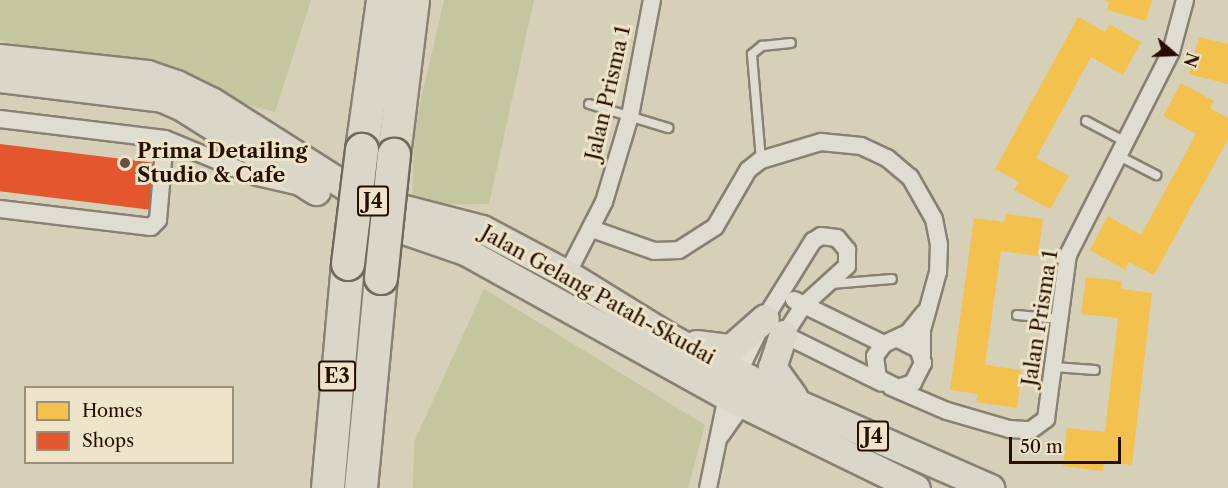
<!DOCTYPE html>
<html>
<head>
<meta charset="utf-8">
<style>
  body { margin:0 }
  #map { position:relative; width:1228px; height:488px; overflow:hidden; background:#d6d0b9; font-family:"Libre Caslon Text",serif }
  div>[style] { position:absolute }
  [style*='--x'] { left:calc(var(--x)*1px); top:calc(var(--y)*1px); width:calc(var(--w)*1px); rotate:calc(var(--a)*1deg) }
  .green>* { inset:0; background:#c3c69f }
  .homes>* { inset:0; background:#f2c14e }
  .shops>* { inset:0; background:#e4572e; transform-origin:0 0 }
  .roads { filter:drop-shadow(2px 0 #888173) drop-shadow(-2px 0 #888173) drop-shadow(0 2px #888173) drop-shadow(0 -2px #888173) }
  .lane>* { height:8px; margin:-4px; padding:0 4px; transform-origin:4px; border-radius:4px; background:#dfdcd1 }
  .street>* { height:16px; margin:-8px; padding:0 8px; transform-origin:8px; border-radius:8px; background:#dfdcd1 }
  .primary>* { height:27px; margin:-13.5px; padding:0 13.5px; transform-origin:13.5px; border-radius:13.5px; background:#dad6c8 }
  .highway>* { height:32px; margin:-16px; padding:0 16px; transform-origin:16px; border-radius:16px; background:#dad6c8 }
  .bridges { filter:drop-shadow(2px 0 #6f685b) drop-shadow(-2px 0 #6f685b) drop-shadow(0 2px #6f685b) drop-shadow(0 -2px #6f685b) }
  .highway-bridge>* { height:32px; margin:-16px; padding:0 16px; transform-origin:16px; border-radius:16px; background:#dad6c8 }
  .dots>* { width:16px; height:16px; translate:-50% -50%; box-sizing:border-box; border:3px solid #ede4c9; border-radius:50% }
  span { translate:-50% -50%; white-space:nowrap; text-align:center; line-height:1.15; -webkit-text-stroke:6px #ede4c9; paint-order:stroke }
  .shield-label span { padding:2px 4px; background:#ede4c9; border:2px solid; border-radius:4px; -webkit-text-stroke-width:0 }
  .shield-label { font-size:20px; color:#280e01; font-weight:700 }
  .street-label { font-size:21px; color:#280e01 }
  .poi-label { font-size:21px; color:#280e01; font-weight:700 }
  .left { translate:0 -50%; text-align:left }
  .legend { position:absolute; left:24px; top:386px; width:210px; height:78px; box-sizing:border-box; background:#ede4c9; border:2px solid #9e8e79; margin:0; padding:8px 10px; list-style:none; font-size:18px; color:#280e01 }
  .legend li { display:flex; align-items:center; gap:12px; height:30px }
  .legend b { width:30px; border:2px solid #9e8e79 }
  .north { position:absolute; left:1144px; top:24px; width:60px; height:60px; -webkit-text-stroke:4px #ede4c9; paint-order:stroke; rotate:109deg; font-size:16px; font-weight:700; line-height:24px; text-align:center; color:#280e01 }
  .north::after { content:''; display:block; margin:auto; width:21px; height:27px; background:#280e01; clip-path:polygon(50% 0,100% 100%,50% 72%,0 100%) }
  .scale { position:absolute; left:1009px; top:437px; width:112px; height:27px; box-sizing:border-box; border:3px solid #280e01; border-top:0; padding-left:8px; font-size:18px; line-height:21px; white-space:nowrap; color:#280e01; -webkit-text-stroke:4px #ede4c9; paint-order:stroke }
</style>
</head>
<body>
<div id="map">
  <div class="green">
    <i style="clip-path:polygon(0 0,311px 0,275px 112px,0 40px)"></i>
    <i style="clip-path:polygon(444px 0,534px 0,489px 204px,412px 205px,415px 125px)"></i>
    <i style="clip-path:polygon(484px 289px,705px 425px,688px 488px,413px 488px,414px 442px)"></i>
  </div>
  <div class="homes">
    <i style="clip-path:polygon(1104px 0,1152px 0,1146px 21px,1107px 10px,1109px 2px)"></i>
    <i style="clip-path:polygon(1078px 17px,1105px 32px,1109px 24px,1141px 42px,1123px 75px,1091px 57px,1036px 158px,1069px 176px,1050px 209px,1014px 190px,1019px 182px,995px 169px)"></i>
    <i style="clip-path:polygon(1199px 37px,1228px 44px,1228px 84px,1189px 74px)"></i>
    <i style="clip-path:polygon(1181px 83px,1214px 101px,1210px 108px,1228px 118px,1228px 139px,1154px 275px,1129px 262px,1125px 270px,1090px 250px,1108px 216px,1141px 235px,1196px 134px,1163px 116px)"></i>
    <i style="clip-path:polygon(1006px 214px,1043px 219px,1038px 256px,1001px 251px,985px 365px,1022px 370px,1017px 408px,976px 402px,978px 394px,950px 390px,974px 218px,1005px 222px)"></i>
    <i style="clip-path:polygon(1086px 277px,1122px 281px,1121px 289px,1152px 293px,1132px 465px,1104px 462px,1103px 471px,1063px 466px,1067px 428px,1105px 432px,1118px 318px,1081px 314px)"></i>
  </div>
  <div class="shops">
    <i style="left:0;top:144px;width:163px;height:47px;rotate:7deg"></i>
  </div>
  <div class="roads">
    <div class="lane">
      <i style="--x:589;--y:104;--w:83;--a:16.9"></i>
      <i style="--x:1086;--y:121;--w:45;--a:27.7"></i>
      <i style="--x:1119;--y:156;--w:42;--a:27.2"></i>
      <i style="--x:761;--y:160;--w:106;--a:-94.9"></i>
      <i style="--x:752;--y:54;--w:13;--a:-39"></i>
      <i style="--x:762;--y:46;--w:29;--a:-6"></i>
      <i style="--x:831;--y:284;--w:61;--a:-4.7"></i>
      <i style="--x:1017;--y:315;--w:43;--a:5.3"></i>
      <i style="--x:1054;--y:367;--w:41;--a:4.2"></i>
    </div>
    <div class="street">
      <i style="--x:0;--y:119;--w:166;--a:6.9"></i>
      <i style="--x:165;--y:139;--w:100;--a:22.4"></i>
      <i style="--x:257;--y:177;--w:39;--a:13"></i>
      <i style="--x:0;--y:209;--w:152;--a:6.8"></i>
      <i style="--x:151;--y:227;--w:10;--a:-45"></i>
      <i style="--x:158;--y:220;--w:81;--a:-85.1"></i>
      <i style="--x:592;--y:229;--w:66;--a:19.5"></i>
      <i style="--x:654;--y:251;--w:25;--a:-2"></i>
      <i style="--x:679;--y:250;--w:43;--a:-32.6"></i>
      <i style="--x:715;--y:227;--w:66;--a:-59.9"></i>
      <i style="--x:748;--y:170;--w:16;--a:-38"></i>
      <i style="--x:761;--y:160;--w:63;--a:-16.7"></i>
      <i style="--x:821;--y:142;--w:40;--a:5.7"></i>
      <i style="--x:861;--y:146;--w:29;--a:25"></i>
      <i style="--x:887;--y:158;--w:30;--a:40"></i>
      <i style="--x:910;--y:177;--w:48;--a:60.3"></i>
      <i style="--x:934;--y:219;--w:25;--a:79"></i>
      <i style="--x:939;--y:244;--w:28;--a:92"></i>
      <i style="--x:938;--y:272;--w:60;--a:105.4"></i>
      <i style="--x:922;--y:330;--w:26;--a:90"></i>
      <i style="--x:567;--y:274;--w:81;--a:-62.8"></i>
      <i style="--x:604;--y:202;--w:90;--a:-73.2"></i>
      <i style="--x:630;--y:116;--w:118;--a:-79.3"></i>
      <i style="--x:794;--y:300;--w:100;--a:26.1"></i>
      <i style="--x:783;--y:334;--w:110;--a:26.3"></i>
      <i style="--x:898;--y:339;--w:22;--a:27"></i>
      <i style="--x:918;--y:349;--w:15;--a:70"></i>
      <i style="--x:923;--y:363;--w:22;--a:117"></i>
      <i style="--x:913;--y:383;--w:16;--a:162"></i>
      <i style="--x:898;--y:388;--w:22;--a:-153"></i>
      <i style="--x:878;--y:378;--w:22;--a:-98"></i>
      <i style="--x:875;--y:356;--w:15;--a:-53"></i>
      <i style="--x:884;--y:344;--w:26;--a:-25"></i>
      <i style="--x:908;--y:333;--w:26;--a:-51"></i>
      <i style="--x:891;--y:387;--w:61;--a:23.2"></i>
      <i style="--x:947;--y:411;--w:65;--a:16.2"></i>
      <i style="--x:1009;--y:429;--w:22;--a:3"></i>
      <i style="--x:1031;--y:430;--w:19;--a:-36"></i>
      <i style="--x:1046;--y:419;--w:165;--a:-82.4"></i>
      <i style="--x:1068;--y:255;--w:228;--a:-63.1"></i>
      <i style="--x:1171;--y:52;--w:54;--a:-74.9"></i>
      <i style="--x:721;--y:435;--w:47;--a:-54.6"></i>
      <i style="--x:708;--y:488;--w:94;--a:-78.3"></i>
      <i style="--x:727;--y:396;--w:87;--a:-64"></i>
      <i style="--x:765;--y:318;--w:91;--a:-58.1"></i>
      <i style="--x:813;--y:241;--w:9;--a:-32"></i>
      <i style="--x:821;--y:236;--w:16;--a:7"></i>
      <i style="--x:837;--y:238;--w:16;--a:50"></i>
      <i style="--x:847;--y:250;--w:16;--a:90"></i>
      <i style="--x:847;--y:266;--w:59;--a:137.7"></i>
      <i style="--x:803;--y:306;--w:44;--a:123"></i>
    </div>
    <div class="primary">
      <i style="--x:0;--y:58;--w:148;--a:6.2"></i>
      <i style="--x:147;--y:74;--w:31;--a:19"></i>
      <i style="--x:176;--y:84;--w:39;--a:26"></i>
      <i style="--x:211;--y:101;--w:183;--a:32.3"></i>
      <i style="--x:366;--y:199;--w:120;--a:14.5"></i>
      <i style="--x:482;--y:229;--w:96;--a:27.9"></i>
      <i style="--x:567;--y:274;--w:126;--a:31.7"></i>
      <i style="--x:674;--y:340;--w:140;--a:27.1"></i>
      <i style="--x:799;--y:404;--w:209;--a:23.7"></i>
      <i style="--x:0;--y:78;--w:163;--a:7"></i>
      <i style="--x:162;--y:98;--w:24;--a:24"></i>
      <i style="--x:184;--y:108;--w:156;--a:32.2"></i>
      <i style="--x:369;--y:218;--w:102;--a:19"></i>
      <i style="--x:465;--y:251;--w:299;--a:29"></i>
      <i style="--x:727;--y:396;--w:210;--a:26"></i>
      <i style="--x:783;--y:334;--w:35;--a:108"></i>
      <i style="--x:772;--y:367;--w:36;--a:54"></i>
      <i style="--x:696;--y:344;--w:35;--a:7"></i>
      <i style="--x:731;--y:348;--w:45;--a:-41.4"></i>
    </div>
    <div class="highway">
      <i style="--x:362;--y:150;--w:151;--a:-82"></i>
      <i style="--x:394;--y:155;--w:156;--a:-83"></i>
      <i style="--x:328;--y:488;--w:225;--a:-84.9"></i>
      <i style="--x:361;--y:488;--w:211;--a:-84.6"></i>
    </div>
  </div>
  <div class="bridges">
    <div class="highway-bridge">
      <i style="--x:348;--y:264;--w:115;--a:-83"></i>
      <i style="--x:381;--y:278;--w:124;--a:-84"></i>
    </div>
  </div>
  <div class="dots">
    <i style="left:125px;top:163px;background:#655241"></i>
  </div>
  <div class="shield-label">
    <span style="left:373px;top:201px">J4</span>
    <span style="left:337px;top:376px">E3</span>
    <span style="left:873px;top:436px">J4</span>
  </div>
  <div class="street-label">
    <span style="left:608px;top:93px;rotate:-77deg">Jalan Prisma 1</span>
    <span style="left:598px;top:295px;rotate:29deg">Jalan Gelang Patah-Skudai</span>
    <span style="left:1040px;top:318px;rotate:-81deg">Jalan Prisma 1</span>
  </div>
  <div class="poi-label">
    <span class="left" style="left:137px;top:163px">Prima Detailing<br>Studio &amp; Cafe</span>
  </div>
  <ul class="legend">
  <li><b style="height:16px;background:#f2c14e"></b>Homes</li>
  <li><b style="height:16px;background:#e4572e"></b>Shops</li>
  </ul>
  <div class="north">N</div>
  <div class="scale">50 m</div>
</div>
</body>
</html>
